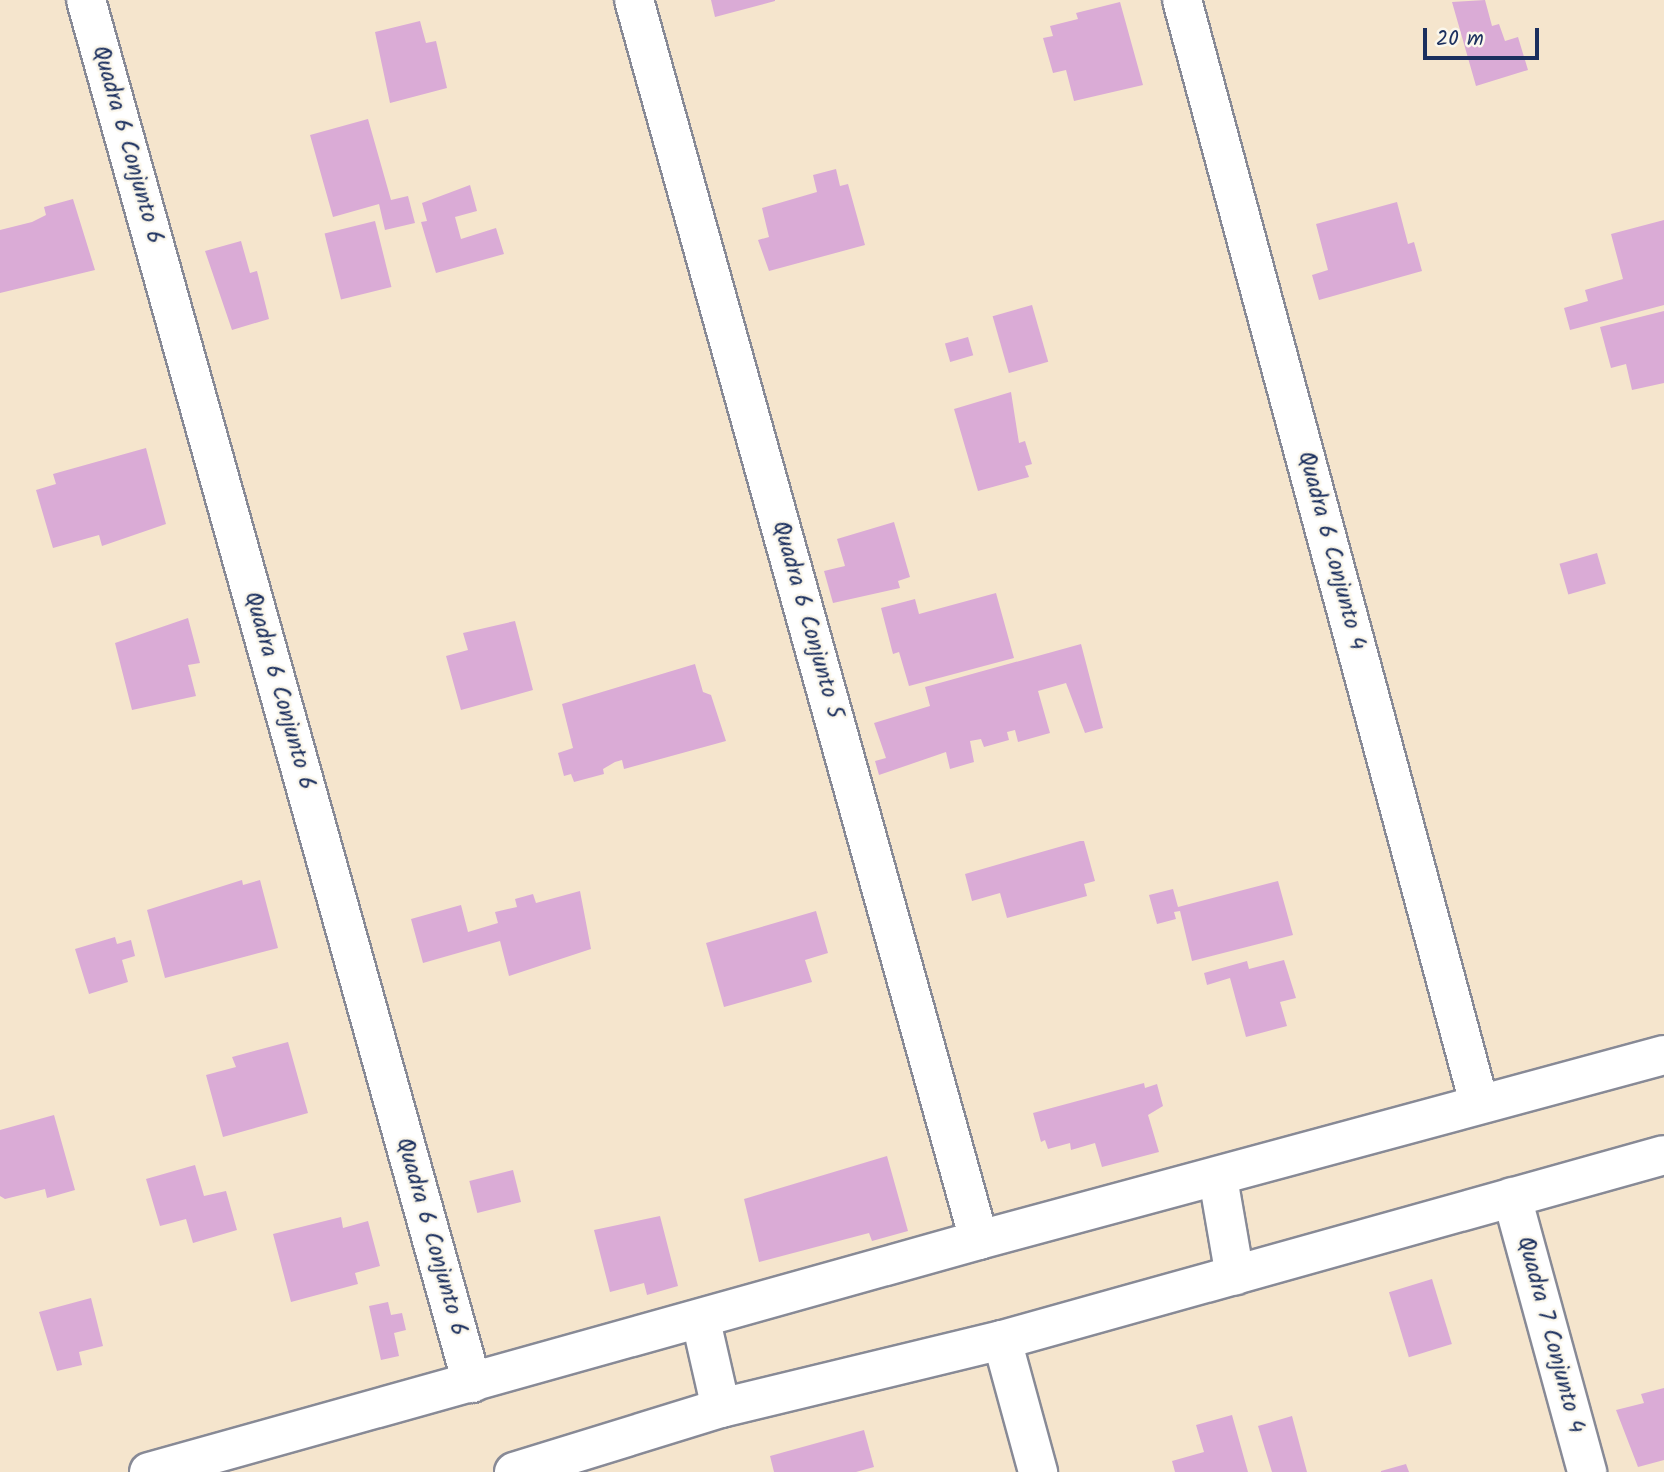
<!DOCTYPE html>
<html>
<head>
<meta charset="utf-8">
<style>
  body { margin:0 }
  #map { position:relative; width:1664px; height:1472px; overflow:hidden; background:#f5e5cd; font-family:Kalam,sans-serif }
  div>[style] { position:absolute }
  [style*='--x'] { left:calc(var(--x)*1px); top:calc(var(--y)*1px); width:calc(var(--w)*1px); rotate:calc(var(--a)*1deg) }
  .building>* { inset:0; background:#daabd6; transform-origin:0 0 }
  .roads { filter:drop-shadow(2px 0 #888a96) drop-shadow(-2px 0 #888a96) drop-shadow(0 2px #888a96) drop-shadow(0 -2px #888a96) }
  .minor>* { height:38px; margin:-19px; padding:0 19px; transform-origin:19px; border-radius:19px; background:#fff }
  span { translate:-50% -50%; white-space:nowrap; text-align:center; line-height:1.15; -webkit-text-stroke:5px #fbf7ec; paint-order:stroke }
  .street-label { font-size:23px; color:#1b2f5e }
  .scale { position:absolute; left:1423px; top:28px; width:116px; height:32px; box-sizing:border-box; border:4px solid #1b2f5e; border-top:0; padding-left:9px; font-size:21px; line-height:24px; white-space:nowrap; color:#1b2f5e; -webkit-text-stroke:5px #fbf7ec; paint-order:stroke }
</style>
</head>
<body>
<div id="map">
  <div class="building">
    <i style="clip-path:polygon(711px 0,775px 0,775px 1px,715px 17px)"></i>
    <i style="clip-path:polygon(1485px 0,1492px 26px,1499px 24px,1505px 41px,1518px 37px,1528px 70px,1476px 86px,1452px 2px)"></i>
    <i style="clip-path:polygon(1120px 2px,1143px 85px,1074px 101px,1066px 70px,1053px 73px,1043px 38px,1053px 36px,1050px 26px,1078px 19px,1076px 13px)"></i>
    <i style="clip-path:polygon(420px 21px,426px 43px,436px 41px,447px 88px,390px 103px,375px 32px)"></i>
    <i style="clip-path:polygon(368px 119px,391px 200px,408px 196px,415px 223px,385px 230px,379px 204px,333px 217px,310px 135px)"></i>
    <i style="clip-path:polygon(836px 169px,840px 186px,848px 184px,865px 245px,769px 271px,758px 240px,769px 237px,762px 208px,817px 192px,813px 175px)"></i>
    <i style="clip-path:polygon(470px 185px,477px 211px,455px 217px,461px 239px,496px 228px,504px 254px,436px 273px,421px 222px,427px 221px,422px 203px)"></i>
    <i style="clip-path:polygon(73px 199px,95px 270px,0 293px,0 230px,32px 222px,46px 215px,44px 207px)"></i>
    <i style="clip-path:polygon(1397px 202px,1408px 244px,1414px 242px,1422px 271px,1319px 300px,1312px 275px,1328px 270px,1316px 224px)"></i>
    <i style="clip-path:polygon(1664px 220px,1664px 305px,1570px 330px,1564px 308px,1588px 301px,1585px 290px,1623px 279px,1611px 234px)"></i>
    <i style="left:375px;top:221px;width:68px;height:52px;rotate:76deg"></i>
    <i style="clip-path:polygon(241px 241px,250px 273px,257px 271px,269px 319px,232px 330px,205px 251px)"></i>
    <i style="left:1032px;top:305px;width:59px;height:41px;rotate:74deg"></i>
    <i style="clip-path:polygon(1664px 311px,1664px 383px,1632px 390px,1626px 364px,1611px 368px,1600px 327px)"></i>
    <i style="left:968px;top:337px;width:19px;height:24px;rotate:74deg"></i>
    <i style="clip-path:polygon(1011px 392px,1019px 443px,1025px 441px,1032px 464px,1025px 466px,1029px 477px,978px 491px,954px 409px)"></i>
    <i style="clip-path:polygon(146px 448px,166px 524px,102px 546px,99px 535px,53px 548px,36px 490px,56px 484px,53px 474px)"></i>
    <i style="clip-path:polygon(894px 522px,910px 577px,898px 581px,900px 588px,833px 603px,824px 571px,845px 566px,837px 539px)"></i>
    <i style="left:1597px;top:553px;width:32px;height:39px;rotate:74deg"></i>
    <i style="clip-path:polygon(996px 593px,1014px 658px,909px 686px,899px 652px,893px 654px,881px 608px,915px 599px,919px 614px)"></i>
    <i style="clip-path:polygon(188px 618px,200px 663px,188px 665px,196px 696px,132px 710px,115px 643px)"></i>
    <i style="clip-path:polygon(515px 621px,533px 690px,461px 710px,446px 656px,468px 650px,463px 633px)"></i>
    <i style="clip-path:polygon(1081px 644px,1103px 728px,1085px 733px,1066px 683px,1038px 691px,1050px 733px,1018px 742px,1015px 730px,1007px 732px,1009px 740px,984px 747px,981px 739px,970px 741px,974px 762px,950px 769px,946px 752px,879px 775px,875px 761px,886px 758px,874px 723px,930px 706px,925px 687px)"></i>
    <i style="clip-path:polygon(695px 664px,703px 692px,711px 695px,726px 741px,624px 769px,622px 760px,615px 762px,603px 769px,604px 774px,574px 782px,571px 774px,564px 776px,558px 753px,573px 748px,562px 704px)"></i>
    <i style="clip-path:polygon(1080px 841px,1084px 841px,1095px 881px,1084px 884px,1087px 896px,1007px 918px,1000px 893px,972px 901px,965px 874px)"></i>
    <i style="clip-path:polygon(242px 880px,243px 885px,260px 880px,278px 948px,165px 978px,147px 910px)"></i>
    <i style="clip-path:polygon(1278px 881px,1293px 935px,1192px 961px,1180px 911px,1174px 912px,1176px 919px,1157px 924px,1149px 895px,1173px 889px,1178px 907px)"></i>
    <i style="clip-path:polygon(580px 891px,591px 949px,509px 976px,500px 941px,423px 963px,411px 919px,461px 905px,468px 932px,498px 923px,495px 912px,517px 907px,515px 899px,533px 894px,536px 903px)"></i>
    <i style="clip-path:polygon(816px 911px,828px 953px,805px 960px,812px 982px,724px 1007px,706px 943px)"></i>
    <i style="clip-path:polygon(115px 937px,117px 944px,131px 940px,135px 956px,122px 960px,128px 982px,89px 994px,75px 949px)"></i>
    <i style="clip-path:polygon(1284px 960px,1296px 998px,1280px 1002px,1287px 1026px,1246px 1037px,1230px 978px,1207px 985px,1204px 973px,1247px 961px,1249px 969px)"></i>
    <i style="clip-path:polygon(288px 1042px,308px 1113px,223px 1137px,206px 1075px,236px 1067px,232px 1057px)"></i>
    <i style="clip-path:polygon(1144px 1083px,1145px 1088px,1157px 1084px,1163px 1106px,1148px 1115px,1159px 1152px,1102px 1167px,1095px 1143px,1071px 1150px,1070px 1143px,1048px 1149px,1045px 1140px,1041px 1142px,1033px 1113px)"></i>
    <i style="clip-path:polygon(54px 1115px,75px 1190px,47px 1198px,45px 1189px,5px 1199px,0 1196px,0 1130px)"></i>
    <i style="clip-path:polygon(887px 1156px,908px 1231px,872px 1241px,869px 1233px,759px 1262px,744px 1199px)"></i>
    <i style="clip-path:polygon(195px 1165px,204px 1196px,226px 1191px,237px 1230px,193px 1243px,186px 1219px,160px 1226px,146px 1179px)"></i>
    <i style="left:513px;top:1170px;width:33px;height:45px;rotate:76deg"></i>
    <i style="clip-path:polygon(660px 1216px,678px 1286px,647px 1295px,644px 1283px,610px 1292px,594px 1230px)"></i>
    <i style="clip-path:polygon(341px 1217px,343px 1228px,368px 1221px,380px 1266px,355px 1273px,358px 1284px,291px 1302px,273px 1234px)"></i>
    <i style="left:1432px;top:1279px;width:68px;height:45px;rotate:73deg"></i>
    <i style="clip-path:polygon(91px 1298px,103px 1346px,79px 1352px,82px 1365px,57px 1371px,39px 1312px)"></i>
    <i style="clip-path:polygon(388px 1302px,391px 1315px,402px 1313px,406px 1330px,394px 1333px,399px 1356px,381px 1360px,369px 1306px)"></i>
    <i style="clip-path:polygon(1664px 1388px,1664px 1460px,1638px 1467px,1616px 1410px,1644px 1403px,1641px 1394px)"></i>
    <i style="clip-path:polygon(1232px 1415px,1248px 1472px,1175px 1472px,1172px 1461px,1204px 1452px,1196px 1425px)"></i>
    <i style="clip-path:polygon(1292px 1416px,1307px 1472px,1272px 1472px,1258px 1426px)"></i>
    <i style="clip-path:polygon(864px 1430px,874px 1467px,856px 1472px,774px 1472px,770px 1456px)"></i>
    <i style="clip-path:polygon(1406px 1464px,1409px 1472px,1381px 1472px,1381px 1471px)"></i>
  </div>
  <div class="roads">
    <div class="minor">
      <i style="--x:86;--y:0;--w:1436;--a:74.41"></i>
      <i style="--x:634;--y:0;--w:1287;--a:74.45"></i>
      <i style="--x:1182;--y:0;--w:1142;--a:74.93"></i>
      <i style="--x:1218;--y:1178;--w:99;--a:80.2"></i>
      <i style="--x:1512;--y:1197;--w:285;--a:74.7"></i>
      <i style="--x:701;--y:1321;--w:89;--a:77.1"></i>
      <i style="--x:1002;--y:1340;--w:137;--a:74.7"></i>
      <i style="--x:149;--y:1472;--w:862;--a:-15.62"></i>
      <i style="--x:979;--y:1240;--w:710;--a:-15.11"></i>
      <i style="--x:514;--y:1472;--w:217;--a:-17.2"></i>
      <i style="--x:721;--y:1408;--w:289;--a:-13.6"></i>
      <i style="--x:1002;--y:1340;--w:687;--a:-15.61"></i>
    </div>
  </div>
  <div class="street-label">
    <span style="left:127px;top:145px;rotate:74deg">Quadra 6 Conjunto 6</span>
    <span style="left:1331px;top:551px;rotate:75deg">Quadra 6 Conjunto 4</span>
    <span style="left:807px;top:620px;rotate:74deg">Quadra 6 Conjunto 5</span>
    <span style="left:279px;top:691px;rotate:74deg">Quadra 6 Conjunto 6</span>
    <span style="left:431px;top:1237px;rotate:74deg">Quadra 6 Conjunto 6</span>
    <span style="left:1550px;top:1335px;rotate:75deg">Quadra 7 Conjunto 4</span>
  </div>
  <div class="scale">20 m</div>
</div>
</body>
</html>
